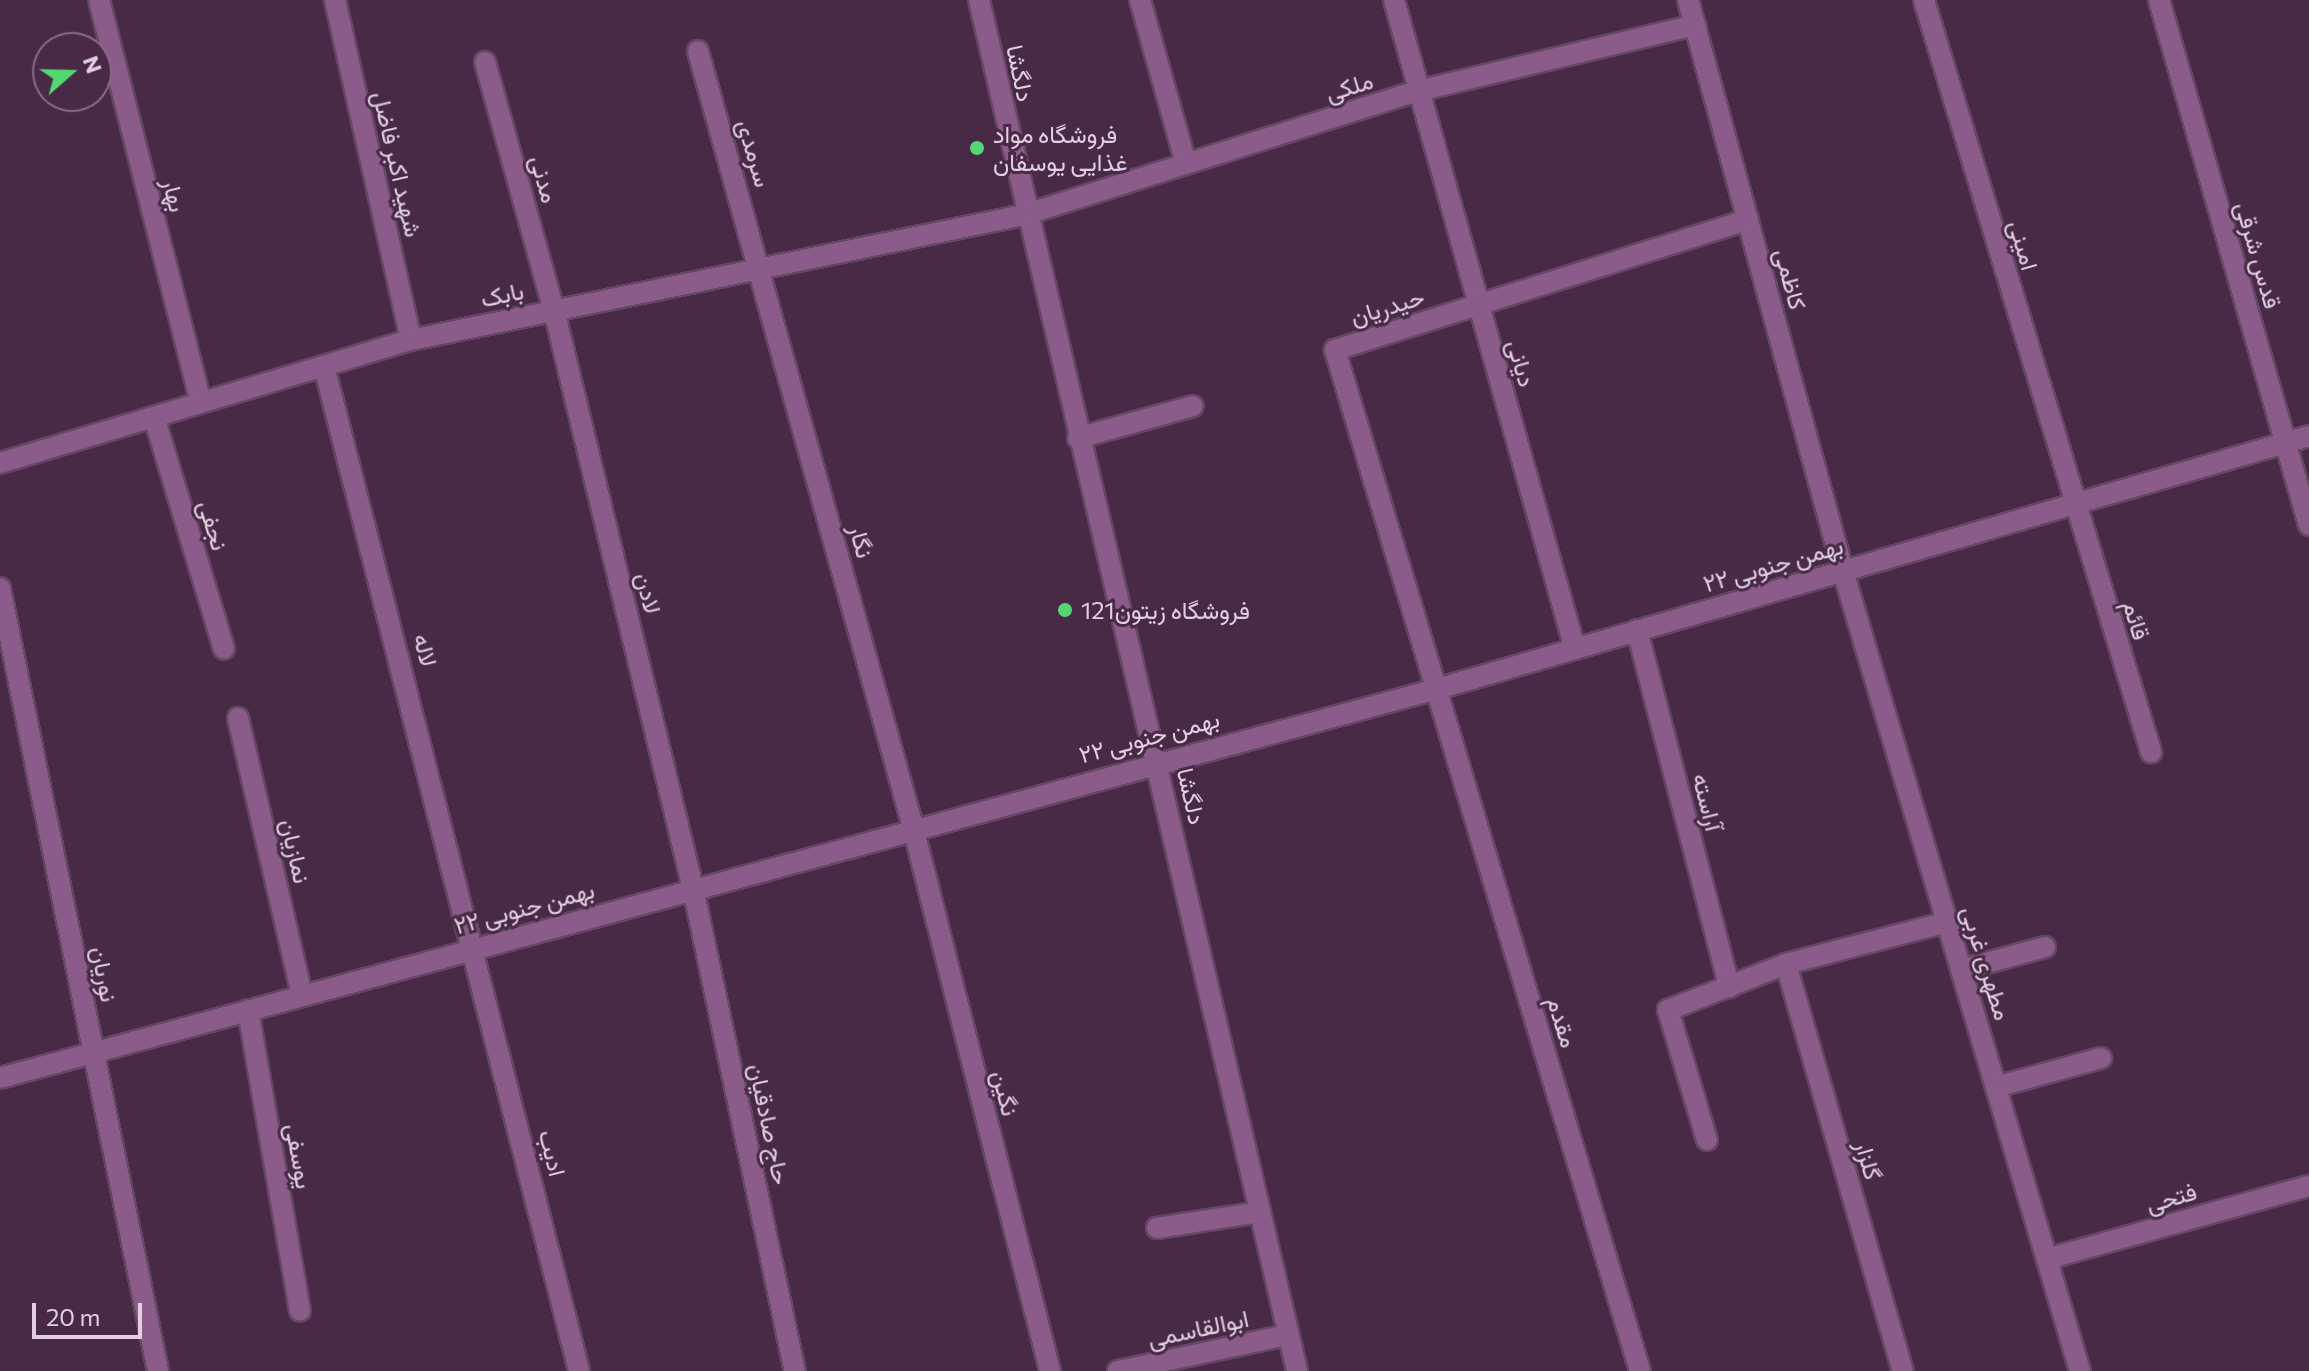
<!DOCTYPE html>
<html>
<head>
<meta charset="utf-8">
<style>
  body { margin:0 }
  #map { position:relative; width:2309px; height:1371px; overflow:hidden; background:#482a47; font-family:Commissioner,Vazirmatn,sans-serif }
  div>[style] { position:absolute }
  [style*='--x'] { left:calc(var(--x)*1px); top:calc(var(--y)*1px); width:calc(var(--w)*1px); rotate:calc(var(--a)*1deg) }
  .roads { filter:drop-shadow(2px 0 #644863) drop-shadow(-2px 0 #644863) drop-shadow(0 2px #644863) drop-shadow(0 -2px #644863) }
  .minor>* { height:20px; margin:-10px; padding:0 10px; transform-origin:10px; border-radius:10px; background:#8b5b89 }
  .dots>* { width:22px; height:22px; translate:-50% -50%; box-sizing:border-box; border:4px solid #482a47; border-radius:50% }
  span { translate:-50% -50%; white-space:nowrap; text-align:center; line-height:1.15; -webkit-text-stroke:6px #482a47; paint-order:stroke }
  .street-label { font-size:24px; color:#e2cfe1 }
  .poi-label { font-size:24px; color:#e2cfe1 }
  .left { translate:0 -50%; text-align:left }
  .north { position:absolute; left:32px; top:32px; width:80px; height:80px; box-sizing:border-box; background:#482a47; border:2px solid #866c85; border-radius:50%; rotate:70deg; font-size:22px; font-weight:700; line-height:32px; text-align:center; color:#e2cfe1 }
  .north::after { content:''; display:block; margin:auto; width:28px; height:36px; background:#54d672; clip-path:polygon(50% 0,100% 100%,50% 72%,0 100%) }
  .scale { position:absolute; left:32px; top:1303px; width:110px; height:36px; box-sizing:border-box; border:4px solid #e2cfe1; border-top:0; padding-left:10px; font-size:24px; line-height:28px; white-space:nowrap; color:#e2cfe1; -webkit-text-stroke:6px #482a47; paint-order:stroke }
</style>
</head>
<body>
<div id="map">
  <div class="roads">
    <div class="minor">
      <i style="--x:99;--y:0;--w:415;--a:75.8"></i>
      <i style="--x:335;--y:0;--w:348;--a:77.4"></i>
      <i style="--x:979;--y:0;--w:1407;--a:76.94"></i>
      <i style="--x:1140;--y:0;--w:170;--a:74.3"></i>
      <i style="--x:1394;--y:0;--w:674;--a:74.42"></i>
      <i style="--x:1688;--y:0;--w:592;--a:74.81"></i>
      <i style="--x:1843;--y:571;--w:834;--a:73.5"></i>
      <i style="--x:1924;--y:0;--w:786;--a:73.2"></i>
      <i style="--x:2159;--y:0;--w:546;--a:74.05"></i>
      <i style="--x:698;--y:51;--w:805;--a:74.51"></i>
      <i style="--x:913;--y:827;--w:561;--a:75.86"></i>
      <i style="--x:485;--y:62;--w:257;--a:74.5"></i>
      <i style="--x:554;--y:310;--w:594;--a:76.48"></i>
      <i style="--x:693;--y:888;--w:494;--a:78.1"></i>
      <i style="--x:324;--y:366;--w:1037;--a:75.76"></i>
      <i style="--x:154;--y:417;--w:242;--a:73.2"></i>
      <i style="--x:1078;--y:438;--w:119;--a:-15.5"></i>
      <i style="--x:0;--y:463;--w:429;--a:-16.7"></i>
      <i style="--x:411;--y:340;--w:626;--a:-11.53"></i>
      <i style="--x:1024;--y:215;--w:413;--a:-17.5"></i>
      <i style="--x:1418;--y:91;--w:285;--a:-13.4"></i>
      <i style="--x:0;--y:588;--w:799;--a:78.59"></i>
      <i style="--x:1637;--y:630;--w:369;--a:75.5"></i>
      <i style="--x:238;--y:718;--w:284;--a:77"></i>
      <i style="--x:1786;--y:964;--w:423;--a:74"></i>
      <i style="--x:1961;--y:970;--w:87;--a:-15.3"></i>
      <i style="--x:248;--y:1010;--w:305;--a:80.2"></i>
      <i style="--x:0;--y:1078;--w:1489;--a:-15.15"></i>
      <i style="--x:1437;--y:689;--w:908;--a:-16.18"></i>
      <i style="--x:1996;--y:1087;--w:109;--a:-15.4"></i>
      <i style="--x:1707;--y:1140;--w:136;--a:-106.7"></i>
      <i style="--x:1668;--y:1010;--w:127;--a:-21.3"></i>
      <i style="--x:1786;--y:964;--w:166;--a:-14.6"></i>
      <i style="--x:1157;--y:1228;--w:104;--a:-8.8"></i>
      <i style="--x:2047;--y:1259;--w:272;--a:-15.6"></i>
      <i style="--x:1118;--y:1371;--w:174;--a:-12"></i>
      <i style="--x:1640;--y:1371;--w:1066;--a:-106.63"></i>
      <i style="--x:1335;--y:350;--w:433;--a:-17.5"></i>
    </div>
  </div>
  <div class="dots">
    <i style="left:977px;top:148px;background:#54d672"></i>
    <i style="left:1065px;top:610px;background:#54d672"></i>
  </div>
  <div class="street-label">
    <span style="left:1021px;top:73px;rotate:78deg">دلگشا</span>
    <span style="left:1349px;top:86px;rotate:-17deg">ملکی</span>
    <span style="left:755px;top:153px;rotate:74deg">سرمدی</span>
    <span style="left:398px;top:164px;rotate:77deg">شهید اکبر فاضل</span>
    <span style="left:545px;top:179px;rotate:75deg">مدنی</span>
    <span style="left:175px;top:195px;rotate:76deg">بهار</span>
    <span style="left:2024px;top:245px;rotate:74deg">امینی</span>
    <span style="left:2259px;top:255px;rotate:74deg">قدس شرقی</span>
    <span style="left:1791px;top:279px;rotate:75deg">کاظمی</span>
    <span style="left:502px;top:294px;rotate:-12deg">بابک</span>
    <span style="left:1387px;top:306px;rotate:-17deg">حیدریان</span>
    <span style="left:1522px;top:363px;rotate:74deg">دیانی</span>
    <span style="left:214px;top:525px;rotate:73deg">نجفی</span>
    <span style="left:862px;top:541px;rotate:75deg">نگار</span>
    <span style="left:1773px;top:564px;rotate:-16deg">۲۲ بهمن جنوبی</span>
    <span style="left:649px;top:593px;rotate:76deg">لادن</span>
    <span style="left:2137px;top:620px;rotate:73deg">قائم</span>
    <span style="left:426px;top:650px;rotate:75deg">لاله</span>
    <span style="left:1149px;top:736px;rotate:-15deg">۲۲ بهمن جنوبی</span>
    <span style="left:1192px;top:796px;rotate:77deg">دلگشا</span>
    <span style="left:1708px;top:802px;rotate:76deg">آراسته</span>
    <span style="left:296px;top:851px;rotate:77deg">نمازیان</span>
    <span style="left:524px;top:907px;rotate:-15deg">۲۲ بهمن جنوبی</span>
    <span style="left:1987px;top:963px;rotate:73deg">مطهری غربی</span>
    <span style="left:105px;top:974px;rotate:79deg">نوریان</span>
    <span style="left:1563px;top:1022px;rotate:73deg">مقدم</span>
    <span style="left:1006px;top:1093px;rotate:76deg">نگین</span>
    <span style="left:770px;top:1124px;rotate:78deg">حاج صادقیان</span>
    <span style="left:553px;top:1153px;rotate:76deg">ادیب</span>
    <span style="left:300px;top:1156px;rotate:80deg">یوسفی</span>
    <span style="left:1869px;top:1160px;rotate:74deg">گلزار</span>
    <span style="left:2171px;top:1197px;rotate:-16deg">فتحی</span>
    <span style="left:1198px;top:1328px;rotate:-12deg">ابوالقاسمی</span>
  </div>
  <div class="poi-label">
    <span class="left" style="left:993px;top:148px">فروشگاه مواد<br>غذایی یوسفان</span>
    <span class="left" style="left:1081px;top:610px">فروشگاه زیتون121</span>
  </div>
  <div class="north">N</div>
  <div class="scale">20 m</div>
</div>
</body>
</html>
